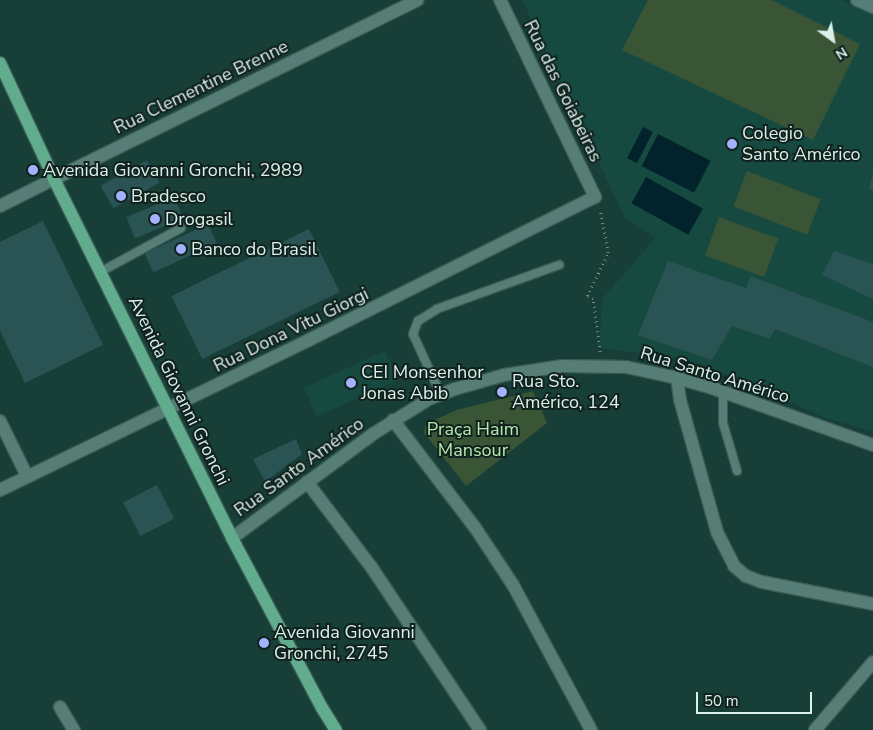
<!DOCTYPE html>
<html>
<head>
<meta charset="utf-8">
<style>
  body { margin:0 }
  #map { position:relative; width:873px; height:730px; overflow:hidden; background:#173e37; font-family:"Nunito Sans",sans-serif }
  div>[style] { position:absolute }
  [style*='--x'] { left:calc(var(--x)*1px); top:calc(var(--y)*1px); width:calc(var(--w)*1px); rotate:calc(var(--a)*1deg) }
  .built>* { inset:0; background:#164940; transform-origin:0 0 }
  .green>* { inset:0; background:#3a5536; transform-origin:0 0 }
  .water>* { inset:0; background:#02232b; transform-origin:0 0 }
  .building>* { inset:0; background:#2a5354; transform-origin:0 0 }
  .path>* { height:2.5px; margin-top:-1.25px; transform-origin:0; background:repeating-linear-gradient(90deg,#6f8e87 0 1px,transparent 0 5px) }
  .roads { filter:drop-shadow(1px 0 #395a54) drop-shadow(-1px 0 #395a54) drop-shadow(0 1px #395a54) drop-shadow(0 -1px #395a54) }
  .service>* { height:8px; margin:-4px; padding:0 4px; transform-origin:4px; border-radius:4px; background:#577e76 }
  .minor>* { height:12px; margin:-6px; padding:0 6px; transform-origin:6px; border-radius:6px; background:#577e76 }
  .tertiary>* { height:12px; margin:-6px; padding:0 6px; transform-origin:6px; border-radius:6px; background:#577e76 }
  .primary>* { height:12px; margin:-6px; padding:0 6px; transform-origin:6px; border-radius:6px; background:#61ac8c }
  .dots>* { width:14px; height:14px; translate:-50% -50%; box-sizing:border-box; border:2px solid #11221e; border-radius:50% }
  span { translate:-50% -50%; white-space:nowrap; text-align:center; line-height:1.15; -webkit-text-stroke:4px #11221e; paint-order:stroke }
  .street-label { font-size:18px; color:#dbf0ea }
  .poi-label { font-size:18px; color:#dbf0ea }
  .left { translate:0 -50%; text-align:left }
  .park-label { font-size:18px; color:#b5e9ac }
  .north { position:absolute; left:808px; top:15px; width:50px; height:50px; -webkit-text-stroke:4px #11221e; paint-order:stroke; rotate:148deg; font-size:14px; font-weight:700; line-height:20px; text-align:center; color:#dbf0ea }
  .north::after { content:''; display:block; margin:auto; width:18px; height:22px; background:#dbf0ea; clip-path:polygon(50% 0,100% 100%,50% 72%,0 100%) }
  .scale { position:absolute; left:696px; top:692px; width:116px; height:22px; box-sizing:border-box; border:2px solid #dbf0ea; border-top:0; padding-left:6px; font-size:15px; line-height:18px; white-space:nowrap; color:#dbf0ea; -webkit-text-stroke:4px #11221e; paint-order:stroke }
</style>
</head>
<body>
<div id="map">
  <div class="built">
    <i style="clip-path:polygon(522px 0,842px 0,873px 14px,873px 432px,823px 417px,740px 379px,686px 359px,599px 348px,602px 299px,655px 238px,625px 218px)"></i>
    <i style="left:385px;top:351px;width:32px;height:89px;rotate:66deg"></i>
  </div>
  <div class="green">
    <i style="clip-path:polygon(648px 0,772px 0,860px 44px,813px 140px,622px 50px)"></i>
    <i style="left:747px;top:171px;width:79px;height:38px;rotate:21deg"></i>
    <i style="left:719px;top:217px;width:63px;height:41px;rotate:20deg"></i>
    <i style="clip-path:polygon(533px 391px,547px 423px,466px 486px,424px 433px,425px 427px,432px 421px,457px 410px)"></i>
  </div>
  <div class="water">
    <i style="left:643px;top:127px;width:11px;height:35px;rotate:27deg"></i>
    <i style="left:658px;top:134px;width:59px;height:36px;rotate:27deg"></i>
    <i style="left:646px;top:177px;width:65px;height:30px;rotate:29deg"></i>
  </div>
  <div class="building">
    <i style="left:147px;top:160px;width:26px;height:53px;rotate:61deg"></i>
    <i style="clip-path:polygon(873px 174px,873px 190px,869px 189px)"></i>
    <i style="left:174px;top:197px;width:23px;height:52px;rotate:67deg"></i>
    <i style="clip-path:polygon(43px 221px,103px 345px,25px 383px,0 331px,0 242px)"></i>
    <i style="left:208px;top:224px;width:21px;height:70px;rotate:65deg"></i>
    <i style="left:309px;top:229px;width:70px;height:153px;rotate:64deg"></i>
    <i style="clip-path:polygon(834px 251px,873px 264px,873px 299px,822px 275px)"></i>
    <i style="clip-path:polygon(668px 261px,746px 288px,750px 276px,873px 322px,873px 367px,775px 329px,770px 339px,732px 326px,712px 360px,638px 335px)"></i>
    <i style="clip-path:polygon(296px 439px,302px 454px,265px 482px,253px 459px)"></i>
    <i style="left:157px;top:485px;width:38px;height:38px;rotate:63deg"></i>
  </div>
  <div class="path">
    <i style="--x:600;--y:352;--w:53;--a:-97.5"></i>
    <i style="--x:593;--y:299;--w:7;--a:-153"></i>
    <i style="--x:587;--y:296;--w:48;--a:-64"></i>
    <i style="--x:608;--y:253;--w:44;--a:-100.5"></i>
  </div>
  <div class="roads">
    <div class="service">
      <i style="--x:100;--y:272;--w:92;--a:-28.5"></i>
      <i style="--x:723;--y:392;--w:31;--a:90"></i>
      <i style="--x:723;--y:423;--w:50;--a:73.7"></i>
      <i style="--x:441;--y:395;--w:67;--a:-114.7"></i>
      <i style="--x:413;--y:334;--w:14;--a:-69"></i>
      <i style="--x:418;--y:321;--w:22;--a:-32"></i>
      <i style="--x:437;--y:309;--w:130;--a:-19.8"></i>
    </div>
    <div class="minor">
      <i style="--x:857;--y:0;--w:17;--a:24"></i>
      <i style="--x:0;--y:206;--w:60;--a:-26.6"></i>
      <i style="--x:677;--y:378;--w:22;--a:82"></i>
      <i style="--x:680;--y:400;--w:137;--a:74.3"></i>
      <i style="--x:717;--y:532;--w:38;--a:63"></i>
      <i style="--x:734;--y:566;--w:16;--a:40"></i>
      <i style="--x:746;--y:576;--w:17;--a:21"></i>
      <i style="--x:762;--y:582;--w:113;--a:11.2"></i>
      <i style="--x:393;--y:420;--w:137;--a:52.7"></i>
      <i style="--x:476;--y:529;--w:67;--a:56.5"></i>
      <i style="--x:513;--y:585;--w:165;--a:61.7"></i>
      <i style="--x:0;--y:421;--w:61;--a:63.9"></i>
      <i style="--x:307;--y:482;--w:108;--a:52.9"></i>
      <i style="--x:372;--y:568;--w:195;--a:56.3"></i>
      <i style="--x:0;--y:490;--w:343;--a:-25.9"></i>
      <i style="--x:309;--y:340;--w:320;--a:-26.6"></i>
      <i style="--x:595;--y:197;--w:219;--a:-115.7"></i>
      <i style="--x:232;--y:538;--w:175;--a:-36.4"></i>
      <i style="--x:373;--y:434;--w:66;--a:-32"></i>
      <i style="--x:429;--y:399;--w:28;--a:-21"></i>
      <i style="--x:455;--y:389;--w:51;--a:-15.9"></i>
      <i style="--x:504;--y:375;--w:59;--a:-8.8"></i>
      <i style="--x:562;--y:366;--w:64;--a:0.9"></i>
      <i style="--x:626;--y:367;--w:52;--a:12.2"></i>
      <i style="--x:677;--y:378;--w:40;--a:16"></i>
      <i style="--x:715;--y:389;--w:168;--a:19.5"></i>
      <i style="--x:60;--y:707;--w:27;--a:59"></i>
      <i style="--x:815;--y:730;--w:89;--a:-49.5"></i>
    </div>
    <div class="tertiary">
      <i style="--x:54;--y:179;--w:405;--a:-26.2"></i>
    </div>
    <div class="primary">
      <i style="--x:0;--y:63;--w:128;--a:65"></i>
      <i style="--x:54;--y:179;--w:401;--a:63.6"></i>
      <i style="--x:232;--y:538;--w:192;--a:62.1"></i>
      <i style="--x:322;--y:708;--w:26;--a:58"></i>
    </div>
  </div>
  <div class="dots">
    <i style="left:732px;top:144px;background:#a3b2fd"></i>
    <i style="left:33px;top:170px;background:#a3b2fd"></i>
    <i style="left:121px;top:196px;background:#a3b2fd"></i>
    <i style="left:155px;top:219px;background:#a3b2fd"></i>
    <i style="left:181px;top:249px;background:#a3b2fd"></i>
    <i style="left:351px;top:383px;background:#a3b2fd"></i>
    <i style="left:502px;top:392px;background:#a3b2fd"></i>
    <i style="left:264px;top:643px;background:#a3b2fd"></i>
  </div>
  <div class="street-label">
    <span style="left:201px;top:87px;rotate:-26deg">Rua Clementine Brenne</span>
    <span style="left:563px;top:91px;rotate:64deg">Rua das Goiabeiras</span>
    <span style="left:291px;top:330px;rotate:-26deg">Rua Dona Vitu Giorgi</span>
    <span style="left:715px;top:375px;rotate:17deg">Rua Santo Américo</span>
    <span style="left:179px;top:391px;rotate:64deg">Avenida Giovanni Gronchi</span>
    <span style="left:299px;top:467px;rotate:-36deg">Rua Santo Américo</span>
  </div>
  <div class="poi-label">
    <span class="left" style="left:742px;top:144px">Colegio<br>Santo Américo</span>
    <span class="left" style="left:43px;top:170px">Avenida Giovanni Gronchi, 2989</span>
    <span class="left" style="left:131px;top:196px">Bradesco</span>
    <span class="left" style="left:165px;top:219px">Drogasil</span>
    <span class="left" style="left:191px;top:249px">Banco do Brasil</span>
    <span class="left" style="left:361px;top:383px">CEI Monsenhor<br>Jonas Abib</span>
    <span class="left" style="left:512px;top:392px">Rua Sto.<br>Américo, 124</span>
    <span class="left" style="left:274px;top:643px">Avenida Giovanni<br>Gronchi, 2745</span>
  </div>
  <div class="park-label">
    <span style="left:473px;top:440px">Praça Haim<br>Mansour</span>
  </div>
  <div class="north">N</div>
  <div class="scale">50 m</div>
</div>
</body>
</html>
